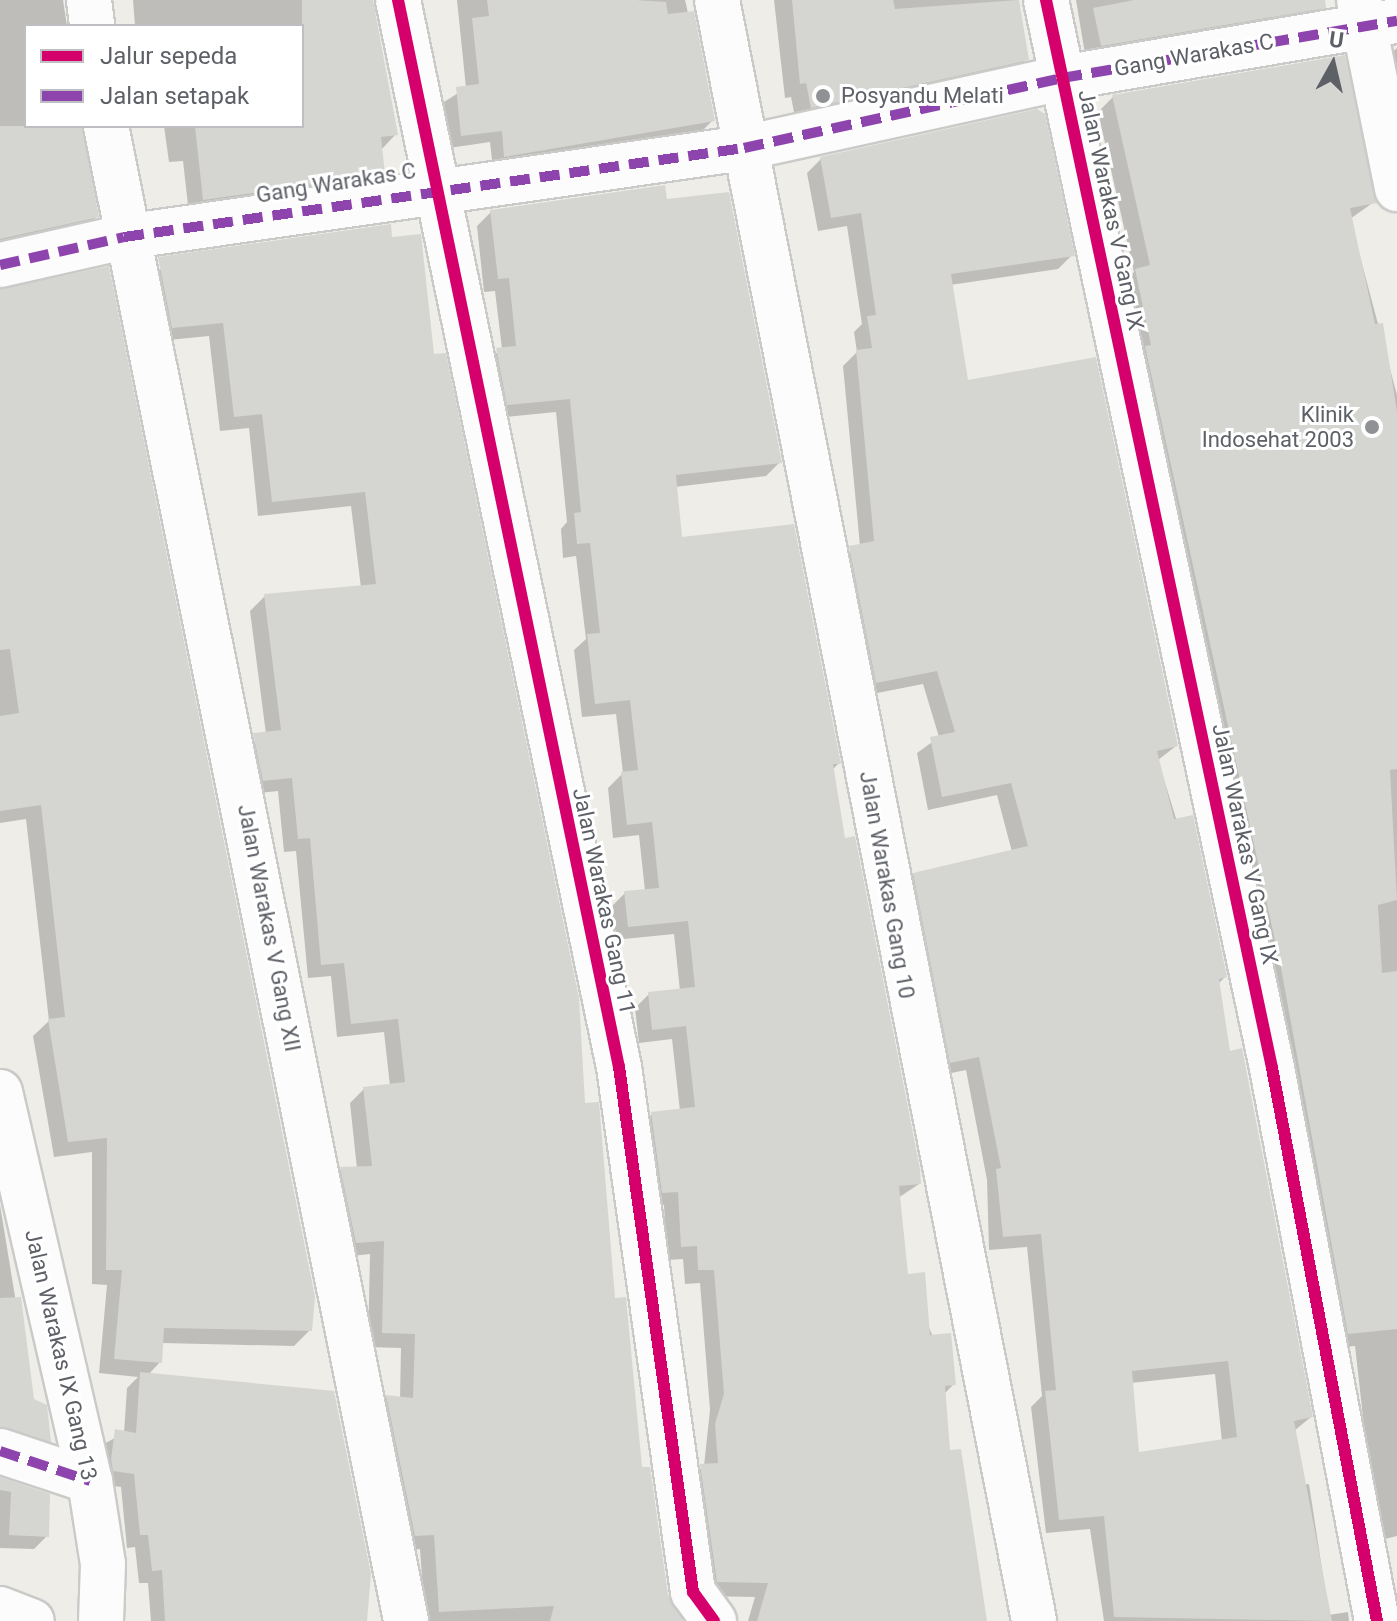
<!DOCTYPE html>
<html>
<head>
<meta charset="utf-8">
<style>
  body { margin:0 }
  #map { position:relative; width:1397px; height:1621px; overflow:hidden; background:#eeede8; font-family:Roboto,sans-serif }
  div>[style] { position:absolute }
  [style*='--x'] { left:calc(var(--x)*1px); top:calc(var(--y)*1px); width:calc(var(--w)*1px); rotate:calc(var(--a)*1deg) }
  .shadow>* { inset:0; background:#0003 }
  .building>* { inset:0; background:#d5d5d2 }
  .roads { filter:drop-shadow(2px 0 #cacac9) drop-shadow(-2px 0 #cacac9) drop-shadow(0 2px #cacac9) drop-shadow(0 -2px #cacac9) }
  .street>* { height:44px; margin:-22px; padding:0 22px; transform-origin:22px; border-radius:22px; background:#fcfcfc }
  .secondary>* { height:44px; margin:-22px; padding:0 22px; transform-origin:22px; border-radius:22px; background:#fcfcfc }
  .quiet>* { height:10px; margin-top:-5px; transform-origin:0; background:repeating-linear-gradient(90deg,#8e44ad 0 20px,transparent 0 30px) }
  .cycleway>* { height:12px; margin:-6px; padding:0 6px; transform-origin:6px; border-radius:6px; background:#d6006c }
  .dots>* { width:22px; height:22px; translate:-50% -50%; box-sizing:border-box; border:4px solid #fff; border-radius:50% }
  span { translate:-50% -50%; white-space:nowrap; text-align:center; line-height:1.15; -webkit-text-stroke:6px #fff; paint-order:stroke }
  .street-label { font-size:22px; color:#5d6067 }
  .poi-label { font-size:22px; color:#5d6067 }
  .left { translate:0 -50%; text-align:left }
  .right { translate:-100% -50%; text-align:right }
  .legend { position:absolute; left:24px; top:24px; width:280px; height:104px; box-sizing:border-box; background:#fff; border:2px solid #bebfc2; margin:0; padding:10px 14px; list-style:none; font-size:24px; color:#5d6067 }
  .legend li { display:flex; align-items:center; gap:16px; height:40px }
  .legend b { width:40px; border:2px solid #bebfc2 }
  .north { position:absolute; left:1293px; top:24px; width:80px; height:80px; -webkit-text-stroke:6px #fff; paint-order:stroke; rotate:8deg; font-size:22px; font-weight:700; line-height:32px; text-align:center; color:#5d6067 }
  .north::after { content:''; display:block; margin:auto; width:28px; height:36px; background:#5d6067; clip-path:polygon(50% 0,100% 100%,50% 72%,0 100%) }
</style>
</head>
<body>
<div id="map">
  <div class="shadow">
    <i style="clip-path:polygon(0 0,63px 0,67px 26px,26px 26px,26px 126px,80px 126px,97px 216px,81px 232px,0 250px)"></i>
    <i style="clip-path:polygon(133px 0,371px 0,396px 134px,381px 150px,383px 173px,368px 188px,189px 214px,183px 161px,169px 162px,164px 126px,302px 126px,302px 26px,135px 26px)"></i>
    <i style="clip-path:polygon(457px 0,685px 0,713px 120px,701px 132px,493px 168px,490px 142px,449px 148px,444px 102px,466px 88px)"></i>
    <i style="clip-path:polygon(774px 0,1017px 0,1026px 59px,1011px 75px,796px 122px,791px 97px,785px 98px)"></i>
    <i style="clip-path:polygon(1076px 0,1323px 0,1324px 7px,1309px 23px,1086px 60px)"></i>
    <i style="clip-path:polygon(1397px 48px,1397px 125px,1381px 63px)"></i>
    <i style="clip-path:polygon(1113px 97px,1374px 202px,1350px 219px,1397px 395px,1397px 1536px,1373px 1542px,1355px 1434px,1364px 1426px,1355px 1346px,1333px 1348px,1120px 286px,1134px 272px,1098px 112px)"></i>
    <i style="clip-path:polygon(evenodd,821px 159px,1072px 255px,1058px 269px,950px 285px,966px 383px,1176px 746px,1158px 760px,1225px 977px,1218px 984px,1228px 1054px,1311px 1417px,1294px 1431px,1302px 1485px,1309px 1484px,1329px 1615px,1348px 1612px,1349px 1621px,1104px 1621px,1090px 1529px,1046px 1533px,1031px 1407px,1042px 1396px,1027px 1247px,989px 1250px,987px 1180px,966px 1070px,937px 1076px,900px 888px,914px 874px,1012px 852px,997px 795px,928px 810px,917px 753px,939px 737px,923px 684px,862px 696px,836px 562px,860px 546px,843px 366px,857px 352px,854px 332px,862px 324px,847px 226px,818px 231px,807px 173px,821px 159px,1215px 1374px,1222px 1442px,1137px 1455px,1131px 1383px,1215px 1374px)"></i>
    <i style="clip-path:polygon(665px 201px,780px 462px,766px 476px,675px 487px,680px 539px,839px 763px,832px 770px,843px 840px,919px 1184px,898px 1198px,906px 1276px,954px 1384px,944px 1394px,948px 1452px,984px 1621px,748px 1621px,755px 1597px,703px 1596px,687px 1480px,704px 1466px,710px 1410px,700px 1283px,685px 1284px,683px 1259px,667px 1260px,664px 1205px,648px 1206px,637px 1129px,652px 1114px,680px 1111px,672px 1039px,639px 1043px,635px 1008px,649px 994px,680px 991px,674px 934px,614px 940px,610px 908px,625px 893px,645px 891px,639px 835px,613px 838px,608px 788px,623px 773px,616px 714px,582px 717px,574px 650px,586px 639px,576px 556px,563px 558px,561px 529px,567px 522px,556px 412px,494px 418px,482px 364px,502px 349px,495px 291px,484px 292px,477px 226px,491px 212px)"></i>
    <i style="clip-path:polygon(390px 239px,432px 357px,583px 1105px,640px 1469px,667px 1597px,682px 1621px,425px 1621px,420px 1549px,401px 1550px,373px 1412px,387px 1397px,400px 1399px,401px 1348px,368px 1347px,370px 1254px,342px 1257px,327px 1183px,341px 1169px,357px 1169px,350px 1103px,364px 1089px,390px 1086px,384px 1032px,337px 1037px,331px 976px,308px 978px,296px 851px,284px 852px,278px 791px,249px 794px,240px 750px,266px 734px,250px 611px,265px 596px,361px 588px,351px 506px,258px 516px,249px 428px,220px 431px,209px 336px,158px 341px,146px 284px,161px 269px)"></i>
    <i style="clip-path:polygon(0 290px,310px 1330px,294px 1346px,162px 1343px,160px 1362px,148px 1375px,365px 1621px,151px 1621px,148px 1583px,139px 1583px,135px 1547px,127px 1548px,121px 1487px,100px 1484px,102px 1445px,124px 1433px,127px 1388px,138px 1377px,99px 1373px,107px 1285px,92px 1284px,92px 1152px,54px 1157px,33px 1036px,49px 1021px,26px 819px,0 823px)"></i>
    <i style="clip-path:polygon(0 1205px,32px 1400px,45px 1406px,49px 1426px,49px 1441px,36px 1454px,0 1430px,39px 1441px,0 1426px)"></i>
    <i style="clip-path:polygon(0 1479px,48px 1496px,47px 1536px,34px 1549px,0 1548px)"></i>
  </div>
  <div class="building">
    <i style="clip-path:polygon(302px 0,373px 0,398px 135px,381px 137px,385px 174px,203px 200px,195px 126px,302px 126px)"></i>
    <i style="clip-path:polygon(487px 0,636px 0,666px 2px,668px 14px,694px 11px,715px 121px,504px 157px,502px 131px,461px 136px,456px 87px,479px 84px,472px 18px,489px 16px)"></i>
    <i style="clip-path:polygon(792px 0,893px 0,895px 9px,1019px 0,1029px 60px,811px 108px,806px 83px,800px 84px)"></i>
    <i style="clip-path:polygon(1134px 0,1325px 0,1326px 8px,1101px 46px,1093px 8px)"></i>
    <i style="clip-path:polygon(1345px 55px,1377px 203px,1350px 208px,1375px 324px,1383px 323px,1397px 412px,1397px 769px,1390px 770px,1397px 900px,1378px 905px,1382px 973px,1397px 971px,1397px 1329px,1348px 1334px,1281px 968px,1145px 346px,1151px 345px,1135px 269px,1150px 265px,1112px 95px)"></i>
    <i style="clip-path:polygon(evenodd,1037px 109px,1045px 114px,1075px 256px,951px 274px,968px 380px,1096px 357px,1178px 746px,1157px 751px,1174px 819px,1193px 815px,1227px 977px,1219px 979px,1230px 1051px,1242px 1048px,1313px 1417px,1294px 1421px,1332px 1621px,1114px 1617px,1104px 1516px,1059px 1520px,1045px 1391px,1056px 1390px,1041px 1234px,1003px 1237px,996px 1169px,1001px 1168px,979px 1057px,950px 1063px,913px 873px,1028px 846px,1011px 783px,942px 797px,930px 737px,955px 732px,937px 671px,876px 683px,849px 546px,874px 541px,856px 350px,872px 348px,867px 316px,876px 315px,861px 213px,831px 218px,820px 157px,1037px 109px,1228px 1361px,1237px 1437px,1139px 1452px,1132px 1371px,1228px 1361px)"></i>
    <i style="clip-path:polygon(0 126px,82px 126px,99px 217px,0 239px)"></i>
    <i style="clip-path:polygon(665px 185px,667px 199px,729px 192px,782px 463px,676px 475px,682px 537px,794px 524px,841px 764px,833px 764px,845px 838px,855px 836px,920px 1169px,921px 1184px,899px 1186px,908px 1274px,925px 1272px,930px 1335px,951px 1333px,956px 1385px,945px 1386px,950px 1450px,961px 1449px,987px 1621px,757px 1621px,768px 1583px,717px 1582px,700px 1464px,718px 1463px,715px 1424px,724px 1394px,714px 1270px,698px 1270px,697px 1246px,681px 1247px,678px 1192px,662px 1193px,651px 1112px,695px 1107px,686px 1026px,652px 1030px,648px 992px,695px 987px,688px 921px,628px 927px,624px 891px,659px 888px,652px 822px,627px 825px,621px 772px,638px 770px,630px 700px,595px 704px,587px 634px,600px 633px,590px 543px,577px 544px,574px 513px,581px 512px,570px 399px,507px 405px,496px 348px,516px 346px,509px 278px,498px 279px,490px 210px)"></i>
    <i style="clip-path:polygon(391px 224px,392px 237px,421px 234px,434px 354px,446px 353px,579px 998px,585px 1103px,599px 1102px,615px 1298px,626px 1297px,642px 1467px,650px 1467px,668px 1595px,683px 1621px,550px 1621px,554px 1606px,439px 1612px,434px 1535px,415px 1536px,386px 1395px,413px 1398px,415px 1334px,382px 1333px,384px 1241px,356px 1243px,340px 1167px,372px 1166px,363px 1087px,405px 1082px,398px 1019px,351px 1024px,344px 963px,321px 965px,310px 838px,298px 839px,292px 778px,263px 781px,253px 733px,281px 730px,264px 594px,376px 584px,365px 492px,272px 502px,262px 414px,234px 417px,223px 323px,172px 328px,158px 257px)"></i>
    <i style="clip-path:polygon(109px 266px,315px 1297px,312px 1331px,164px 1328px,162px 1363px,114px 1359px,122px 1270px,106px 1270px,107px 1138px,68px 1142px,48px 1019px,65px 1017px,41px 805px,0 811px,0 716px,19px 713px,10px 649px,0 650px,0 289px)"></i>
    <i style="clip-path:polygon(21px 1297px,34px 1399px,47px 1405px,51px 1442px,0 1427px,0 1298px)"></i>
    <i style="clip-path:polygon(140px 1372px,334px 1391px,371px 1574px,367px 1621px,165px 1621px,162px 1570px,152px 1571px,148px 1535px,140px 1535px,134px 1474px,113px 1471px,111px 1459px,115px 1429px,136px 1433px)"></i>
    <i style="clip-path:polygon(0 1477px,50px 1494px,49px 1537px,9px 1535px,11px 1492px,0 1490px)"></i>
  </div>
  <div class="roads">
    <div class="street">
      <i style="--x:89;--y:0;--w:26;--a:83"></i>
      <i style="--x:398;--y:0;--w:1090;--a:78.3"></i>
      <i style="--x:619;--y:1067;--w:530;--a:81.98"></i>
      <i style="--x:693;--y:1592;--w:36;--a:54"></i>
      <i style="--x:717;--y:0;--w:1652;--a:78.93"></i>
      <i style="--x:1046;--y:0;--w:1092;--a:78.05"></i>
      <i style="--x:1272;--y:1068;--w:563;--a:79.25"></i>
      <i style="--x:106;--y:126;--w:1525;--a:78.65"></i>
      <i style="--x:0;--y:265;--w:127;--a:-12.7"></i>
      <i style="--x:124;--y:237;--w:626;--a:-8.17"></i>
      <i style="--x:744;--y:148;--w:326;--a:-12.4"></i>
      <i style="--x:1062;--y:78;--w:340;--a:-9.7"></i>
      <i style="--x:0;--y:1092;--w:399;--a:77"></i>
      <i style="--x:90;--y:1481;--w:84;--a:81.1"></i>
      <i style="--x:103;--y:1564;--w:57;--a:92"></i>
      <i style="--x:0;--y:1451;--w:95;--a:18.4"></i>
      <i style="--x:0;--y:1609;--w:34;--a:21"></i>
    </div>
    <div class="secondary">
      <i style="--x:1359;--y:0;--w:193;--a:78.6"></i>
    </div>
  </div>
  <div class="quiet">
    <i style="--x:0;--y:265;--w:127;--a:-12.7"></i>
    <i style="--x:124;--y:237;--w:626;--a:-8.17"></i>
    <i style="--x:744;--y:148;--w:326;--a:-12.4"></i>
    <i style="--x:1062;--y:78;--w:340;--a:-9.7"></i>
    <i style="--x:0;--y:1451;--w:95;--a:18.4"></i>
  </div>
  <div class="cycleway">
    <i style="--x:398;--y:0;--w:1090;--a:78.3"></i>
    <i style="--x:619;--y:1067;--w:530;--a:81.98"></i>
    <i style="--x:693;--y:1592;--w:36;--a:54"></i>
    <i style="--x:1046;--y:0;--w:1092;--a:78.05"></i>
    <i style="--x:1272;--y:1068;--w:563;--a:79.25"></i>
  </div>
  <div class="dots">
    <i style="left:823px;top:96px;background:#909194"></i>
    <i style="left:1372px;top:427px;background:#909194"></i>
  </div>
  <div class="street-label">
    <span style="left:1194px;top:55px;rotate:-10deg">Gang Warakas C</span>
    <span style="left:336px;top:183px;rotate:-9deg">Gang Warakas C</span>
    <span style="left:1111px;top:210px;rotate:78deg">Jalan Warakas V Gang IX</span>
    <span style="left:1245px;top:844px;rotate:78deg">Jalan Warakas V Gang IX</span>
    <span style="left:887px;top:885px;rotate:80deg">Jalan Warakas Gang 10</span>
    <span style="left:604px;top:901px;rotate:78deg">Jalan Warakas Gang 11</span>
    <span style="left:269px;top:928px;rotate:79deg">Jalan Warakas V Gang XII</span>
    <span style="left:61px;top:1355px;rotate:77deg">Jalan Warakas IX Gang 13</span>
  </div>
  <div class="poi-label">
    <span class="left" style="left:841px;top:96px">Posyandu Melati</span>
    <span class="right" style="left:1354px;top:427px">Klinik<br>Indosehat 2003</span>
  </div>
  <ul class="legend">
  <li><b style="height:10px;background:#d6006c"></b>Jalur sepeda</li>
  <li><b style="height:10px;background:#8e44ad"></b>Jalan setapak</li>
  </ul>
  <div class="north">U</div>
</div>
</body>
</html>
